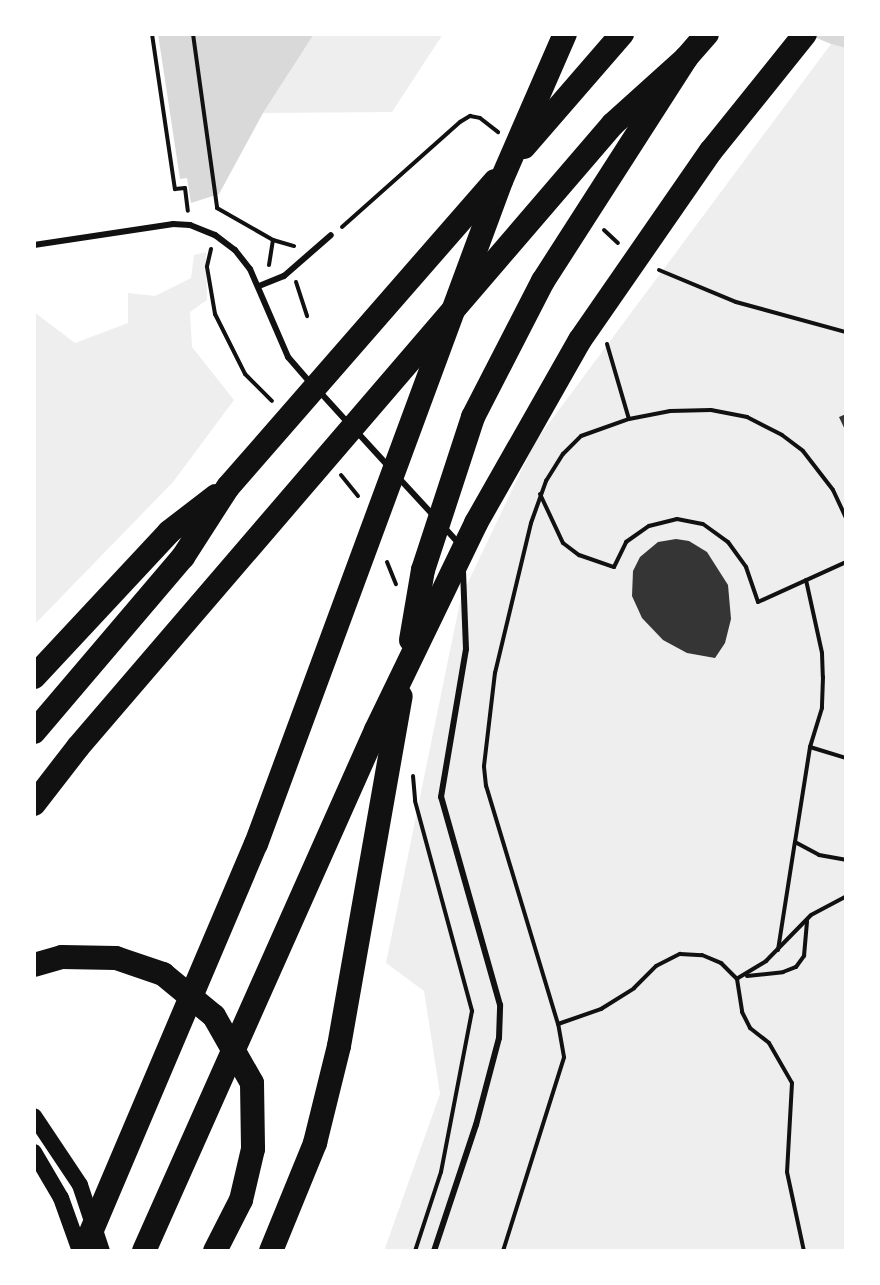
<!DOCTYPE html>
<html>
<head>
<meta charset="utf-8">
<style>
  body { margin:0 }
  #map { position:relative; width:880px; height:1285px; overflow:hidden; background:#fff; font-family:"Fira Sans",sans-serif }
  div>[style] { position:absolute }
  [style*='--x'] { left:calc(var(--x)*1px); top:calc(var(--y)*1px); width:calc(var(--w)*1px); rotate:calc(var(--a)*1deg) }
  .green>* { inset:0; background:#eee }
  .water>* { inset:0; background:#d9d9d9 }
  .building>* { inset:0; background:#353535 }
  .path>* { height:4px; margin:-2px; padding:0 2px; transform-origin:2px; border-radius:2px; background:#111 }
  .service>* { height:6px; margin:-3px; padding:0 3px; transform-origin:3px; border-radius:3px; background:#111 }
  .secondary>* { height:16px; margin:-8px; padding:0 8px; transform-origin:8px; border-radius:8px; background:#111 }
  .motorway>* { height:24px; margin:-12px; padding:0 12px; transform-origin:12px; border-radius:12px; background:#111 }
  span { translate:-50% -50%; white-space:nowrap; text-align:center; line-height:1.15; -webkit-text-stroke:7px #fff; paint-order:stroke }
  .frame { position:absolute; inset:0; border:36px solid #fff; pointer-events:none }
</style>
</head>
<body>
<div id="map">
  <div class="green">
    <i style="clip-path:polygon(314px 34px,443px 34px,392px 112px,263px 113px)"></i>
    <i style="clip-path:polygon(831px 44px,846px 48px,846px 1251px,384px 1251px,440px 1094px,424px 991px,386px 963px,461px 597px,535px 442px)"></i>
    <i style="clip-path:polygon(206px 252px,207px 300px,190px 312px,192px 347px,234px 400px,173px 482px,34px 625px,34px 312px,75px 343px,128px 323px,128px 293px,155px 296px,191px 278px,194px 255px)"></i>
  </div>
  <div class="water">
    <i style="clip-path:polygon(158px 34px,314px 34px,263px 113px,219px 194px,191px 203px,187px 178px,180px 179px)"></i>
    <i style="clip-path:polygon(807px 34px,846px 34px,846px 48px,831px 44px)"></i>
  </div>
  <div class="building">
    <i style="clip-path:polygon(846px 414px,846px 432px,839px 417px)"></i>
    <i style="clip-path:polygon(676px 539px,689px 541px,707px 552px,728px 585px,731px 619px,725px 643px,715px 658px,687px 653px,663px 640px,642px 618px,632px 596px,633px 571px,640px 557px,658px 542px)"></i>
  </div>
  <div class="path">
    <i style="--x:152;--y:34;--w:157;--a:81.6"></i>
    <i style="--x:175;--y:189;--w:10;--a:-6"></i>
    <i style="--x:185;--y:188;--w:23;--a:83"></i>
    <i style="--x:193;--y:34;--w:176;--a:82.1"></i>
    <i style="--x:217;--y:208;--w:64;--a:29.7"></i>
    <i style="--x:273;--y:240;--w:22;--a:16"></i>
    <i style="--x:342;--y:227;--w:158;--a:-41.7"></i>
    <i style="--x:460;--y:122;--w:12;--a:-31"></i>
    <i style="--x:470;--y:116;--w:10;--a:11"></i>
    <i style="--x:480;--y:118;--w:23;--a:38"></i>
    <i style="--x:604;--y:230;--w:19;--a:43"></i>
    <i style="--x:211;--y:249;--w:18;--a:103"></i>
    <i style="--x:207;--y:267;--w:48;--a:80.3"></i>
    <i style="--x:215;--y:314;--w:67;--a:63.4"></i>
    <i style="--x:245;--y:374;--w:38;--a:45"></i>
    <i style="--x:269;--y:265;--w:25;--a:-81"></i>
    <i style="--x:659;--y:270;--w:83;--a:22.6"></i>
    <i style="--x:736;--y:302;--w:114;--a:15.3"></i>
    <i style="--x:296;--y:282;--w:36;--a:72"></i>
    <i style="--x:607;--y:344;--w:78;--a:73.7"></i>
    <i style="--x:341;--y:475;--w:27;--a:51"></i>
    <i style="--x:540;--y:494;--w:54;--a:64.9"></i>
    <i style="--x:563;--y:543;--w:20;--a:37"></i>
    <i style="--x:579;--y:555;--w:37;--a:19"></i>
    <i style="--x:614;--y:567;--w:28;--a:-64"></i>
    <i style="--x:626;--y:542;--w:28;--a:-35"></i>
    <i style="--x:649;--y:526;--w:29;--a:-14"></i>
    <i style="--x:677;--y:519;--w:26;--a:11"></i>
    <i style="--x:703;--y:524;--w:31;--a:36"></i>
    <i style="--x:728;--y:542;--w:31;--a:54"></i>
    <i style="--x:746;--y:567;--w:37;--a:71"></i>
    <i style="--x:758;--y:602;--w:97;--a:-24.4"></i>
    <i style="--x:387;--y:562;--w:24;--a:68"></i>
    <i style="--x:806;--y:580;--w:75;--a:77.6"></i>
    <i style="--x:822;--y:653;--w:24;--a:88"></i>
    <i style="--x:823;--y:677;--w:31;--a:92"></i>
    <i style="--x:822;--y:708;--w:41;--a:107.1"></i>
    <i style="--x:810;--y:747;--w:38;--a:17"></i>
    <i style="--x:413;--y:776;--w:25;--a:85"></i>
    <i style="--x:415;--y:801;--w:218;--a:74.8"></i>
    <i style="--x:472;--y:1011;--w:164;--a:100.9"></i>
    <i style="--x:441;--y:1172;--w:83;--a:108.2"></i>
    <i style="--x:795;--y:842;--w:96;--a:-81"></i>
    <i style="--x:778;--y:950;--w:109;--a:-81.1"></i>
    <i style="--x:795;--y:842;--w:27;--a:28"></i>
    <i style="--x:819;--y:855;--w:27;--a:10"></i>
    <i style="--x:747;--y:976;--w:36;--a:-6"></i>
    <i style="--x:783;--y:972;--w:14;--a:-21"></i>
    <i style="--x:796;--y:967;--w:14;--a:-54"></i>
    <i style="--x:804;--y:956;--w:35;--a:-85"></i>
    <i style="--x:738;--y:978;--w:33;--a:-31"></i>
    <i style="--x:766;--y:961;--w:64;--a:-45.6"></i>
    <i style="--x:811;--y:915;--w:40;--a:-28"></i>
    <i style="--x:558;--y:1024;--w:46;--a:-19.2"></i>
    <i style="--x:601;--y:1009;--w:39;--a:-32"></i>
    <i style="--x:634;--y:988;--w:31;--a:-45"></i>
    <i style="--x:656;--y:966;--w:27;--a:-27"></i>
    <i style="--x:680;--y:954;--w:22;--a:3"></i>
    <i style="--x:702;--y:955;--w:21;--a:23"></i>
    <i style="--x:721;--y:963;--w:23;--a:45"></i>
    <i style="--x:737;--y:979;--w:33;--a:81"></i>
    <i style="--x:742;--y:1012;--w:18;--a:63"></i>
    <i style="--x:750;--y:1028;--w:24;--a:38"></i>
    <i style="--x:769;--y:1043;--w:46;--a:60.1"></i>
    <i style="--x:792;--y:1083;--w:89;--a:93.2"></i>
    <i style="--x:787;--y:1172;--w:81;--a:77.9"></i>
    <i style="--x:503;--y:1251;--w:203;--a:-72.5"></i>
    <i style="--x:564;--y:1057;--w:34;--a:-100"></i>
    <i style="--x:558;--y:1024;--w:249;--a:-106.8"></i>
    <i style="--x:486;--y:786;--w:20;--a:-96"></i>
    <i style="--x:484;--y:766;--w:94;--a:-83.3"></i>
    <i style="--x:495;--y:673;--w:154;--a:-76.5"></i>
    <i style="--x:531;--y:523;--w:45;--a:-70.3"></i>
    <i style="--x:546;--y:481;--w:32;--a:-58"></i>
    <i style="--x:563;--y:454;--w:25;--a:-45"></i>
    <i style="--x:581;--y:436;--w:51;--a:-19.5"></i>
    <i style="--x:629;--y:419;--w:42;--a:-11"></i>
    <i style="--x:670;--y:411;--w:41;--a:-1.4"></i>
    <i style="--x:711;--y:410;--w:37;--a:11"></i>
    <i style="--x:747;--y:417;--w:39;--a:27"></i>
    <i style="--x:782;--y:435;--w:26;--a:37"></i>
    <i style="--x:803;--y:451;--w:49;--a:52.4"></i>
    <i style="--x:833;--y:490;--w:31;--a:65"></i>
  </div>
  <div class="service">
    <i style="--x:34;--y:245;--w:141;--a:-8.6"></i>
    <i style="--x:173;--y:224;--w:17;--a:3"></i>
    <i style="--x:190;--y:225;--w:27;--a:22"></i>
    <i style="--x:215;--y:235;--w:25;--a:37"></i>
    <i style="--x:235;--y:250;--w:24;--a:52"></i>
    <i style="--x:250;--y:269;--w:96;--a:66.6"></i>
    <i style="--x:288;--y:357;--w:35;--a:49"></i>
    <i style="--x:259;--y:286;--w:27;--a:-22"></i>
    <i style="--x:284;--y:276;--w:62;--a:-41.1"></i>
    <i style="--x:319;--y:391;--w:45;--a:47.7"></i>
    <i style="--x:357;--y:432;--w:49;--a:47.5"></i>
    <i style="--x:397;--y:476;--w:53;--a:47.3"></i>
    <i style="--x:443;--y:526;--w:25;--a:48"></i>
    <i style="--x:434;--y:1251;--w:133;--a:-71.6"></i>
    <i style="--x:476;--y:1125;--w:90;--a:-75.2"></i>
    <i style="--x:499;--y:1038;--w:33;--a:-88"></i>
    <i style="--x:500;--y:1005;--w:216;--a:-105.8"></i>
    <i style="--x:441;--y:797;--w:150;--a:-80.4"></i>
    <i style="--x:466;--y:649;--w:78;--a:-92.2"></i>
  </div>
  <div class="secondary">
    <i style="--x:34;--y:1116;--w:83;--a:56.3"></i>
    <i style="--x:80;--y:1185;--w:70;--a:71.6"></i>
    <i style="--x:34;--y:1152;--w:53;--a:59.6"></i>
    <i style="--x:61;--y:1198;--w:56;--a:70.3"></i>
  </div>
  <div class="motorway">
    <i style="--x:524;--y:147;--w:150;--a:-49.1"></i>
    <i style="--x:411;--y:640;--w:71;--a:-80.3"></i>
    <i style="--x:423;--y:570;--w:161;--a:-71.9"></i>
    <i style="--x:473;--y:417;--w:153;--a:-62.8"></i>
    <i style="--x:543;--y:281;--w:265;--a:-57.3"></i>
    <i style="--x:34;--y:677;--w:198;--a:-47"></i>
    <i style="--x:169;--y:532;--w:59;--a:-37.5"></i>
    <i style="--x:34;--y:732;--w:230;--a:-49.6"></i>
    <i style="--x:183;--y:557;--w:83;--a:-57.3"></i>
    <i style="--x:228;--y:487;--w:406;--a:-48.9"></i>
    <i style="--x:34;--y:804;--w:72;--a:-52.3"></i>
    <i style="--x:78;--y:747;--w:821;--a:-49.35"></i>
    <i style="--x:613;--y:124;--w:98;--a:-42.1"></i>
    <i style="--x:686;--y:58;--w:32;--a:-49"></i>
    <i style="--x:34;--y:965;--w:29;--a:-16"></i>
    <i style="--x:62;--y:957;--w:54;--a:1.1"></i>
    <i style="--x:116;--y:958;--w:50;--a:18.8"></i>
    <i style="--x:163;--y:974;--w:66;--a:39.5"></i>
    <i style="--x:214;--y:1016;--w:77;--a:60.4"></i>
    <i style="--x:252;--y:1083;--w:66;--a:89.1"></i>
    <i style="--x:253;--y:1149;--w:52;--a:103.2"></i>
    <i style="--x:241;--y:1200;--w:57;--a:117"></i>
    <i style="--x:83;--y:1251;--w:442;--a:-67"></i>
    <i style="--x:256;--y:844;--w:707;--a:-69.72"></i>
    <i style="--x:501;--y:181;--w:160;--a:-66.5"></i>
    <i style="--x:144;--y:1251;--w:570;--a:-66"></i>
    <i style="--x:376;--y:730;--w:230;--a:-64.2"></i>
    <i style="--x:476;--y:523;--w:210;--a:-60.4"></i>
    <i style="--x:580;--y:340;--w:230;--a:-55.3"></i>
    <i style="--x:711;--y:151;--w:150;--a:-51.2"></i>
    <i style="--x:271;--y:1251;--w:117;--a:-67.8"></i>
    <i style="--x:315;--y:1143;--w:100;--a:-76.1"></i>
    <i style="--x:339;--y:1046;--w:355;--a:-80"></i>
  </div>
  <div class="frame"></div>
</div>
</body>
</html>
